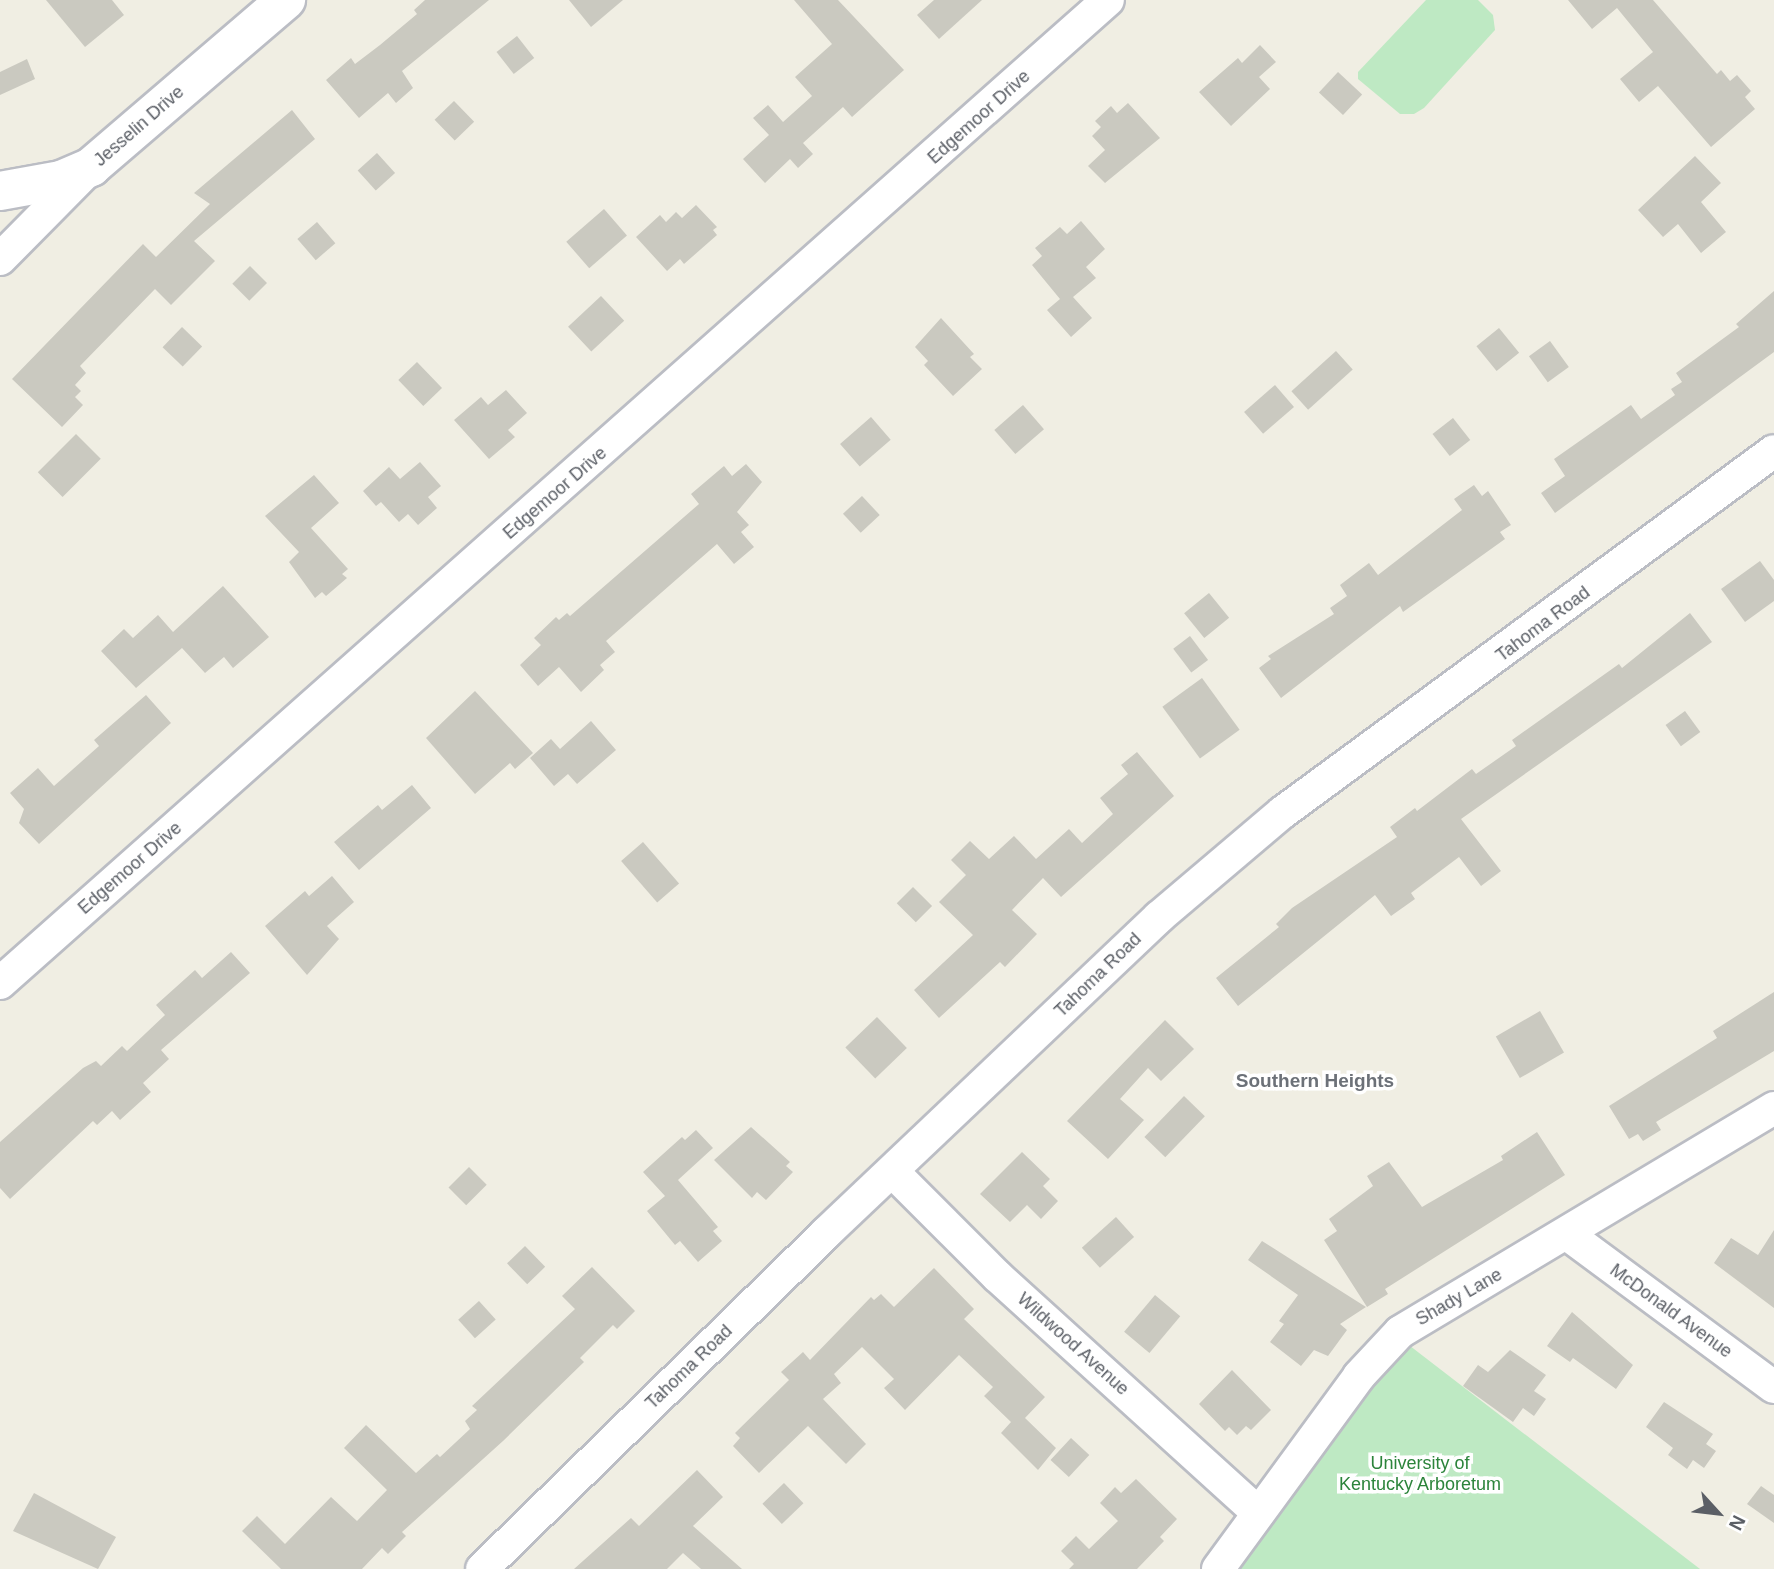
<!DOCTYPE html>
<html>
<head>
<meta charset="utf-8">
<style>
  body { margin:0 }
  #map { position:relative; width:1774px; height:1569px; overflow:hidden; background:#f0eee3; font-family:Arial,sans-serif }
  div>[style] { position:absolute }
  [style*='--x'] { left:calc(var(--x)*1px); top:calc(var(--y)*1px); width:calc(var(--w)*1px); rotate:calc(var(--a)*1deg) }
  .green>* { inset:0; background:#bee9c3 }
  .building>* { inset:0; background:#cac9c0; transform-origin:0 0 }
  .roads { filter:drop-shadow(2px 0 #bbbdc4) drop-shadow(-2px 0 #bbbdc4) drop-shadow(0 2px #bbbdc4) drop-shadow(0 -2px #bbbdc4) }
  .street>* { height:32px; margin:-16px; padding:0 16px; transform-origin:16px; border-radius:16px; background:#fff }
  .secondary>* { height:38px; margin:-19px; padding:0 19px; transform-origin:19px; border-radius:19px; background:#fff }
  span { translate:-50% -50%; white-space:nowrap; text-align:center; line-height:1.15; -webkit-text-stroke:7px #fff; paint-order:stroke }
  .street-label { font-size:18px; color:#5b5f66 }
  .park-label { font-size:18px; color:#2c843b }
  .neighbourhood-label { font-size:19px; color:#6c7178; font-weight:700 }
  .north { position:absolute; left:1683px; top:1478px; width:70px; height:70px; -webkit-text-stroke:5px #fff; paint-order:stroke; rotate:117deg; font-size:19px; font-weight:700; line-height:28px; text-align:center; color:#5b5f66 }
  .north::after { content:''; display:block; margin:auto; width:24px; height:32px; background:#5b5f66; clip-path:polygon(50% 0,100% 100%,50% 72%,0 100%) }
</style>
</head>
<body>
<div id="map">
  <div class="green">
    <i style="clip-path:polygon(1426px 0,1478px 0,1493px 15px,1495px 30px,1424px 108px,1414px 114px,1400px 114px,1358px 79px,1358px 72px)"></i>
    <i style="clip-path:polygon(1401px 1339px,1700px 1569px,1232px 1569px)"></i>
  </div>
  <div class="building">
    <i style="clip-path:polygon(46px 0,112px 0,124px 15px,85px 47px)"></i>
    <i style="clip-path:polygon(425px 0,489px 0,402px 71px,413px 88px,396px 103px,388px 93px,359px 118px,326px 80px,351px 58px,355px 64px,380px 45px,417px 14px,414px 10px)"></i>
    <i style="clip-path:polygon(569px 0,623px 0,591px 27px)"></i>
    <i style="clip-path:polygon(794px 0,838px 0,904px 70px,852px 117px,843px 107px,803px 143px,813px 154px,798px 168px,790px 159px,765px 183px,743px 159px,769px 135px,753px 118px,768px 105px,783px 122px,812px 96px,795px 77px,832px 44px)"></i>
    <i style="clip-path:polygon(934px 0,982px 0,939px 39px,917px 15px)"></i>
    <i style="clip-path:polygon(1568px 0,1653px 0,1717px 74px,1721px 70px,1730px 81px,1737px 75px,1751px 91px,1745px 97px,1755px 109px,1711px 147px,1658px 86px,1639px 102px,1620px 79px,1653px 52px,1617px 8px,1592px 29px)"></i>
    <i style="left:517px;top:36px;width:28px;height:26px;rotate:52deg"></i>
    <i style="clip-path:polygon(1260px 45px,1276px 62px,1259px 77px,1270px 89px,1231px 126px,1199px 92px,1238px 58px,1242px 63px)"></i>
    <i style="clip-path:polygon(27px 59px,35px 79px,0 95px,0 72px)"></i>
    <i style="left:1338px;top:72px;width:33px;height:28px;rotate:43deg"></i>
    <i style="left:454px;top:101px;width:29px;height:27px;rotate:46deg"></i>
    <i style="clip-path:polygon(1128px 103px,1160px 138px,1105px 183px,1088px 166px,1105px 150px,1092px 136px,1101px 127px,1095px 121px,1111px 106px,1117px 113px)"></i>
    <i style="clip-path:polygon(292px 110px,315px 139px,194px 241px,215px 261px,171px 305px,155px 289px,80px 366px,86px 373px,75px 385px,81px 391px,75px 397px,83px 405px,62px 427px,12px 379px,143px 244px,156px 257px,210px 204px,194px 193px)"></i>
    <i style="left:377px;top:153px;width:27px;height:26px;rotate:48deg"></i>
    <i style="clip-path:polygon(1695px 156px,1721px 183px,1701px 202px,1726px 232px,1701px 253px,1678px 224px,1663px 237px,1638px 210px)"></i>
    <i style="clip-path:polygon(696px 205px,717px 227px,713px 230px,717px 235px,684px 264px,680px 259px,667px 271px,636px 237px,660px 215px,666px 222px,676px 212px,682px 218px)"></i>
    <i style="left:604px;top:209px;width:35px;height:50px;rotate:49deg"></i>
    <i style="clip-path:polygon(1081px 221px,1105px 249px,1086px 267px,1096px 278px,1073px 297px,1092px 318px,1071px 337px,1047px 310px,1060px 299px,1032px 265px,1042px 256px,1035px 248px,1060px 227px,1067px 234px)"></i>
    <i style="left:317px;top:222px;width:28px;height:26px;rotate:49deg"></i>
    <i style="left:250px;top:266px;width:24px;height:25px;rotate:45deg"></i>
    <i style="clip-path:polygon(1774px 291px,1774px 352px,1555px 513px,1541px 493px,1565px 476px,1554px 459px,1631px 405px,1641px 419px,1675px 395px,1671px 389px,1682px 382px,1676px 373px,1739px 327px,1736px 324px)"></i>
    <i style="left:601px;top:296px;width:34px;height:45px;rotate:47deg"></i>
    <i style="clip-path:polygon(941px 318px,974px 354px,970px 357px,982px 369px,953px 396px,924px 365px,928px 361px,915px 347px)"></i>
    <i style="left:182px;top:327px;width:28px;height:28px;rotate:44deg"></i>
    <i style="left:1499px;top:328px;width:32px;height:29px;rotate:51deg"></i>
    <i style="left:1550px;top:341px;width:32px;height:26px;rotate:54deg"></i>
    <i style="left:1336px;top:351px;width:25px;height:60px;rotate:48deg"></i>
    <i style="left:417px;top:362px;width:36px;height:26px;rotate:46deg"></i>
    <i style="left:1275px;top:385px;width:29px;height:41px;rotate:49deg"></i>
    <i style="clip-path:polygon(506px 390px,527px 413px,508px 430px,515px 437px,489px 459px,454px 420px,481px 397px,488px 405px)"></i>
    <i style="left:1023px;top:405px;width:32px;height:38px;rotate:49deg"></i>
    <i style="left:871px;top:417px;width:30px;height:41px;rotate:49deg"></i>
    <i style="left:1453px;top:418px;width:28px;height:26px;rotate:52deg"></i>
    <i style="left:76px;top:434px;width:35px;height:54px;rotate:45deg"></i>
    <i style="clip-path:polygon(420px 462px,441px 486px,428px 497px,437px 508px,418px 525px,408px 514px,399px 522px,381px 502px,376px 506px,363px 491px,389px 467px,400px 479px)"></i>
    <i style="clip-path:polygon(746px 464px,762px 482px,737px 512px,749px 525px,741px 532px,754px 547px,734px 564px,717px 544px,606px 641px,615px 652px,600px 665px,604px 670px,581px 692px,559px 667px,538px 686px,520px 665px,541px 645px,534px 638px,556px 617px,559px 620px,567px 613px,570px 616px,699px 504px,691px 494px,724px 466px,732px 476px)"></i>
    <i style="clip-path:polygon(314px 475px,339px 503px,311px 528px,348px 569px,342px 574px,347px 578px,326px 596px,322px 592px,315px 598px,289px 562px,299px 552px,265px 516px)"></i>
    <i style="clip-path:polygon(1474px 485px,1482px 496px,1488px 491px,1511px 525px,1500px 532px,1505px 539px,1403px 612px,1400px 606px,1281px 698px,1259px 668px,1271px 659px,1268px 656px,1334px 614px,1330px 608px,1347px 596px,1340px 585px,1369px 563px,1378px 575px,1462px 510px,1454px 499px)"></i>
    <i style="left:862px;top:496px;width:26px;height:26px;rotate:47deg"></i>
    <i style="clip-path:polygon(1760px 561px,1774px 580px,1774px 601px,1745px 622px,1721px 589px)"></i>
    <i style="clip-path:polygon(223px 586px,269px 637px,233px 668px,224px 657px,205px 673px,182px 648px,136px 688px,101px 651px,124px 629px,133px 638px,158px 615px,173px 632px)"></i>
    <i style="left:1209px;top:593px;width:32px;height:32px;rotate:51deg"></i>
    <i style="clip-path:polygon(1690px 613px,1712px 642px,1461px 819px,1501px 871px,1481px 886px,1459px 857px,1411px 893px,1415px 899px,1391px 916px,1375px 895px,1238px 1006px,1216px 978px,1279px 927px,1276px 924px,1292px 908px,1397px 837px,1390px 827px,1415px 808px,1417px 811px,1472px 769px,1476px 774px,1516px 746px,1512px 740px,1619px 664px,1622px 668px)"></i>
    <i style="left:1190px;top:636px;width:30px;height:21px;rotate:53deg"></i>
    <i style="left:1202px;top:678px;width:64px;height:49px;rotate:54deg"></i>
    <i style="clip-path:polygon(475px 691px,533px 753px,515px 769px,510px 763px,475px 794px,426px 738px)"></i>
    <i style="clip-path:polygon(146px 695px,171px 723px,39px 844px,19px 823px,24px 809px,10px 793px,38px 768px,54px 786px,99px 746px,94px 740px)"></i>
    <i style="left:1685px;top:711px;width:26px;height:24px;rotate:54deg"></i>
    <i style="clip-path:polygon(591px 721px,616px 750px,577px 784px,568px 774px,554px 786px,530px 758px,551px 739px,560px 749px)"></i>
    <i style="clip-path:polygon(1137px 752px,1174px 796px,1061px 897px,1043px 878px,1012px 910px,1037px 934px,1005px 967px,1000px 962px,939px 1018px,914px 990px,973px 935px,939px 902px,966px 875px,951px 860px,970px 841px,989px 859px,1014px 836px,1036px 859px,1069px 829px,1082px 843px,1113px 814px,1100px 798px,1128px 774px,1121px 765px)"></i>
    <i style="clip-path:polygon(412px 785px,431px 808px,359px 870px,334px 842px,378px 805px,382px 810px)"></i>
    <i style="left:643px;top:842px;width:55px;height:29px;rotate:49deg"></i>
    <i style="clip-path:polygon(332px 876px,354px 902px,327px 926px,339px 939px,307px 975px,265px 926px,305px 891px,309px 896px)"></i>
    <i style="left:913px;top:887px;width:27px;height:23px;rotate:45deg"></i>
    <i style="clip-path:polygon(231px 952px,250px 973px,161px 1050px,169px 1059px,143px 1083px,151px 1092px,120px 1120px,112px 1111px,97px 1125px,93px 1121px,10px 1199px,0 1188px,0 1142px,83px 1068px,96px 1061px,101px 1066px,122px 1046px,127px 1051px,165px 1015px,156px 1005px,195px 970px,202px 978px)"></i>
    <i style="clip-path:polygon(1774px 992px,1774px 1051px,1656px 1122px,1661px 1130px,1643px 1141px,1638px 1134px,1629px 1139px,1609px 1106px,1717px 1038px,1713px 1031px)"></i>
    <i style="left:1540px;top:1011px;width:48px;height:51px;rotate:60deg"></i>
    <i style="left:877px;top:1017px;width:43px;height:44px;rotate:46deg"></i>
    <i style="clip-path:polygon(1165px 1020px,1194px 1049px,1161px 1081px,1148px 1068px,1120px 1099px,1144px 1120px,1108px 1159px,1067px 1121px)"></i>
    <i style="left:1184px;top:1096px;width:29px;height:57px;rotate:44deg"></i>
    <i style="clip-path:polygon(751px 1127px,790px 1162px,786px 1166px,793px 1172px,766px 1200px,757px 1192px,752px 1198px,714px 1160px)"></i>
    <i style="clip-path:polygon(696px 1130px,713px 1148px,678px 1180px,718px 1227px,713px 1231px,722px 1241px,698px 1262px,680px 1241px,675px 1245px,647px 1211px,665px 1196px,643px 1172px,682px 1137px,685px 1140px)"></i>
    <i style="clip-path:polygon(1537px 1132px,1565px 1175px,1385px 1289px,1388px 1294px,1367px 1307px,1324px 1240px,1337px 1231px,1329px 1219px,1373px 1186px,1367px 1176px,1389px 1162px,1422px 1207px,1503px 1160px,1501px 1156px)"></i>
    <i style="clip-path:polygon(1022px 1152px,1050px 1179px,1043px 1186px,1058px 1201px,1041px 1219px,1027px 1205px,1010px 1222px,980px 1194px)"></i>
    <i style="left:469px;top:1167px;width:25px;height:29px;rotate:45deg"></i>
    <i style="left:1116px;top:1217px;width:27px;height:46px;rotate:48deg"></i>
    <i style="clip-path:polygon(1774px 1230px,1774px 1308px,1714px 1263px,1731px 1238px,1758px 1255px)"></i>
    <i style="clip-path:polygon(1262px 1241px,1366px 1307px,1340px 1324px,1347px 1330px,1328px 1356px,1314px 1350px,1301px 1366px,1270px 1342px,1284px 1324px,1279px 1321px,1298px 1295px,1248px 1260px)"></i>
    <i style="left:525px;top:1246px;width:29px;height:25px;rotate:46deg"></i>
    <i style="clip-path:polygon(592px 1267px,635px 1311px,617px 1329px,613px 1325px,580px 1358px,584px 1362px,503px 1441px,402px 1532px,406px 1536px,388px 1554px,382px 1548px,362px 1569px,281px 1569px,242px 1531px,257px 1516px,285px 1544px,331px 1497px,357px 1521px,387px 1490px,344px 1448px,366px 1425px,416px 1473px,437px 1454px,440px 1457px,470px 1429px,465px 1421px,477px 1410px,472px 1406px,575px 1309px,562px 1296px)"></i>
    <i style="clip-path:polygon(934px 1268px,974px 1309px,964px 1319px,1045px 1397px,1025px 1418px,1056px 1448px,1038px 1470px,1001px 1433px,1011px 1422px,984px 1396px,993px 1387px,959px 1355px,905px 1410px,884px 1388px,894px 1379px,862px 1347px,834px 1374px,841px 1383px,823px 1399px,866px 1444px,846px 1464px,808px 1426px,759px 1473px,733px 1446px,740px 1438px,735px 1433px,789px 1380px,781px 1372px,803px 1352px,810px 1360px,871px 1297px,874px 1300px,881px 1294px,894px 1307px)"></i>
    <i style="left:1155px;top:1295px;width:33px;height:48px;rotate:40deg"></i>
    <i style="left:479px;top:1301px;width:25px;height:28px;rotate:48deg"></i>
    <i style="clip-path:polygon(1572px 1312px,1633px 1365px,1616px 1389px,1573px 1358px,1570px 1362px,1547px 1346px)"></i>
    <i style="clip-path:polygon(1510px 1350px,1546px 1375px,1534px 1391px,1546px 1399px,1534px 1416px,1523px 1408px,1513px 1422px,1463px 1386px,1478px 1365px,1488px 1372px)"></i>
    <i style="clip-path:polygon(1232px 1370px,1271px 1410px,1251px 1430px,1246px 1426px,1237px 1435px,1229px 1427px,1225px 1431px,1199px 1404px)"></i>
    <i style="clip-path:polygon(1664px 1402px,1713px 1434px,1706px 1444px,1716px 1451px,1704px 1468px,1693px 1460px,1687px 1469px,1668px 1455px,1673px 1448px,1646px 1427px)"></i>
    <i style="left:1071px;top:1438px;width:25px;height:30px;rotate:43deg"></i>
    <i style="clip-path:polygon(697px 1470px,723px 1497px,693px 1526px,742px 1569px,701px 1569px,683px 1553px,667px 1569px,574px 1569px,631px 1518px,639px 1526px)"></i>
    <i style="clip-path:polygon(1136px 1479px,1177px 1519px,1160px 1537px,1164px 1541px,1137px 1569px,1069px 1569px,1074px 1564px,1061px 1551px,1076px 1536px,1089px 1549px,1118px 1521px,1100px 1503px,1115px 1487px,1121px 1493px)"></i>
    <i style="left:784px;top:1483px;width:28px;height:30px;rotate:46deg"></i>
    <i style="clip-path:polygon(1761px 1486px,1774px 1495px,1774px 1523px,1747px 1504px)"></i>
    <i style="clip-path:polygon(34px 1493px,116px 1537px,98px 1569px,13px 1531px)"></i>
  </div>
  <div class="roads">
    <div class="street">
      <i style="--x:0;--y:259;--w:124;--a:-45.3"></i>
      <i style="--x:0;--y:983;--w:1481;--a:-41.58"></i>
      <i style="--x:893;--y:1172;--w:147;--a:45"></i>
      <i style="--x:997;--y:1276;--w:353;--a:42.2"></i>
      <i style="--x:1567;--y:1234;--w:257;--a:36.5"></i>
      <i style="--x:482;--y:1569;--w:481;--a:-44.3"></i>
      <i style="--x:826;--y:1233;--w:459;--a:-43.5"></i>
      <i style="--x:1159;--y:917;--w:162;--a:-40.3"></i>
      <i style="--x:1283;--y:812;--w:609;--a:-36.32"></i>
      <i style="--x:1218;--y:1569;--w:239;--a:-53.8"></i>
      <i style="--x:1359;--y:1376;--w:60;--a:-47"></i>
      <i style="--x:1400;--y:1332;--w:436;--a:-30.9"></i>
    </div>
    <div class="secondary">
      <i style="--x:0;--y:191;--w:62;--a:-10.2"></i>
      <i style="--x:61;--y:180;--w:33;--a:-23"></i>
      <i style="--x:91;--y:167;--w:257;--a:-40.6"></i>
    </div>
  </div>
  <div class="street-label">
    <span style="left:979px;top:117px;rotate:-42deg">Edgemoor Drive</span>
    <span style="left:139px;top:126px;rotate:-41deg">Jesselin Drive</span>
    <span style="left:555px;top:493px;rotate:-41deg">Edgemoor Drive</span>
    <span style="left:1543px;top:624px;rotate:-37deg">Tahoma Road</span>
    <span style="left:130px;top:868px;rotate:-41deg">Edgemoor Drive</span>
    <span style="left:1098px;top:975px;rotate:-44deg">Tahoma Road</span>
    <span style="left:1459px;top:1297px;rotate:-30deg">Shady Lane</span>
    <span style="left:1671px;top:1311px;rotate:36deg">McDonald Avenue</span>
    <span style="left:1073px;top:1344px;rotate:42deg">Wildwood Avenue</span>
    <span style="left:689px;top:1367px;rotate:-44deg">Tahoma Road</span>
  </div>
  <div class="park-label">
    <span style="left:1420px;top:1474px">University of<br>Kentucky Arboretum</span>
  </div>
  <div class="neighbourhood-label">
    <span style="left:1315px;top:1081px">Southern Heights</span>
  </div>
  <div class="north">N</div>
</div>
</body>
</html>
